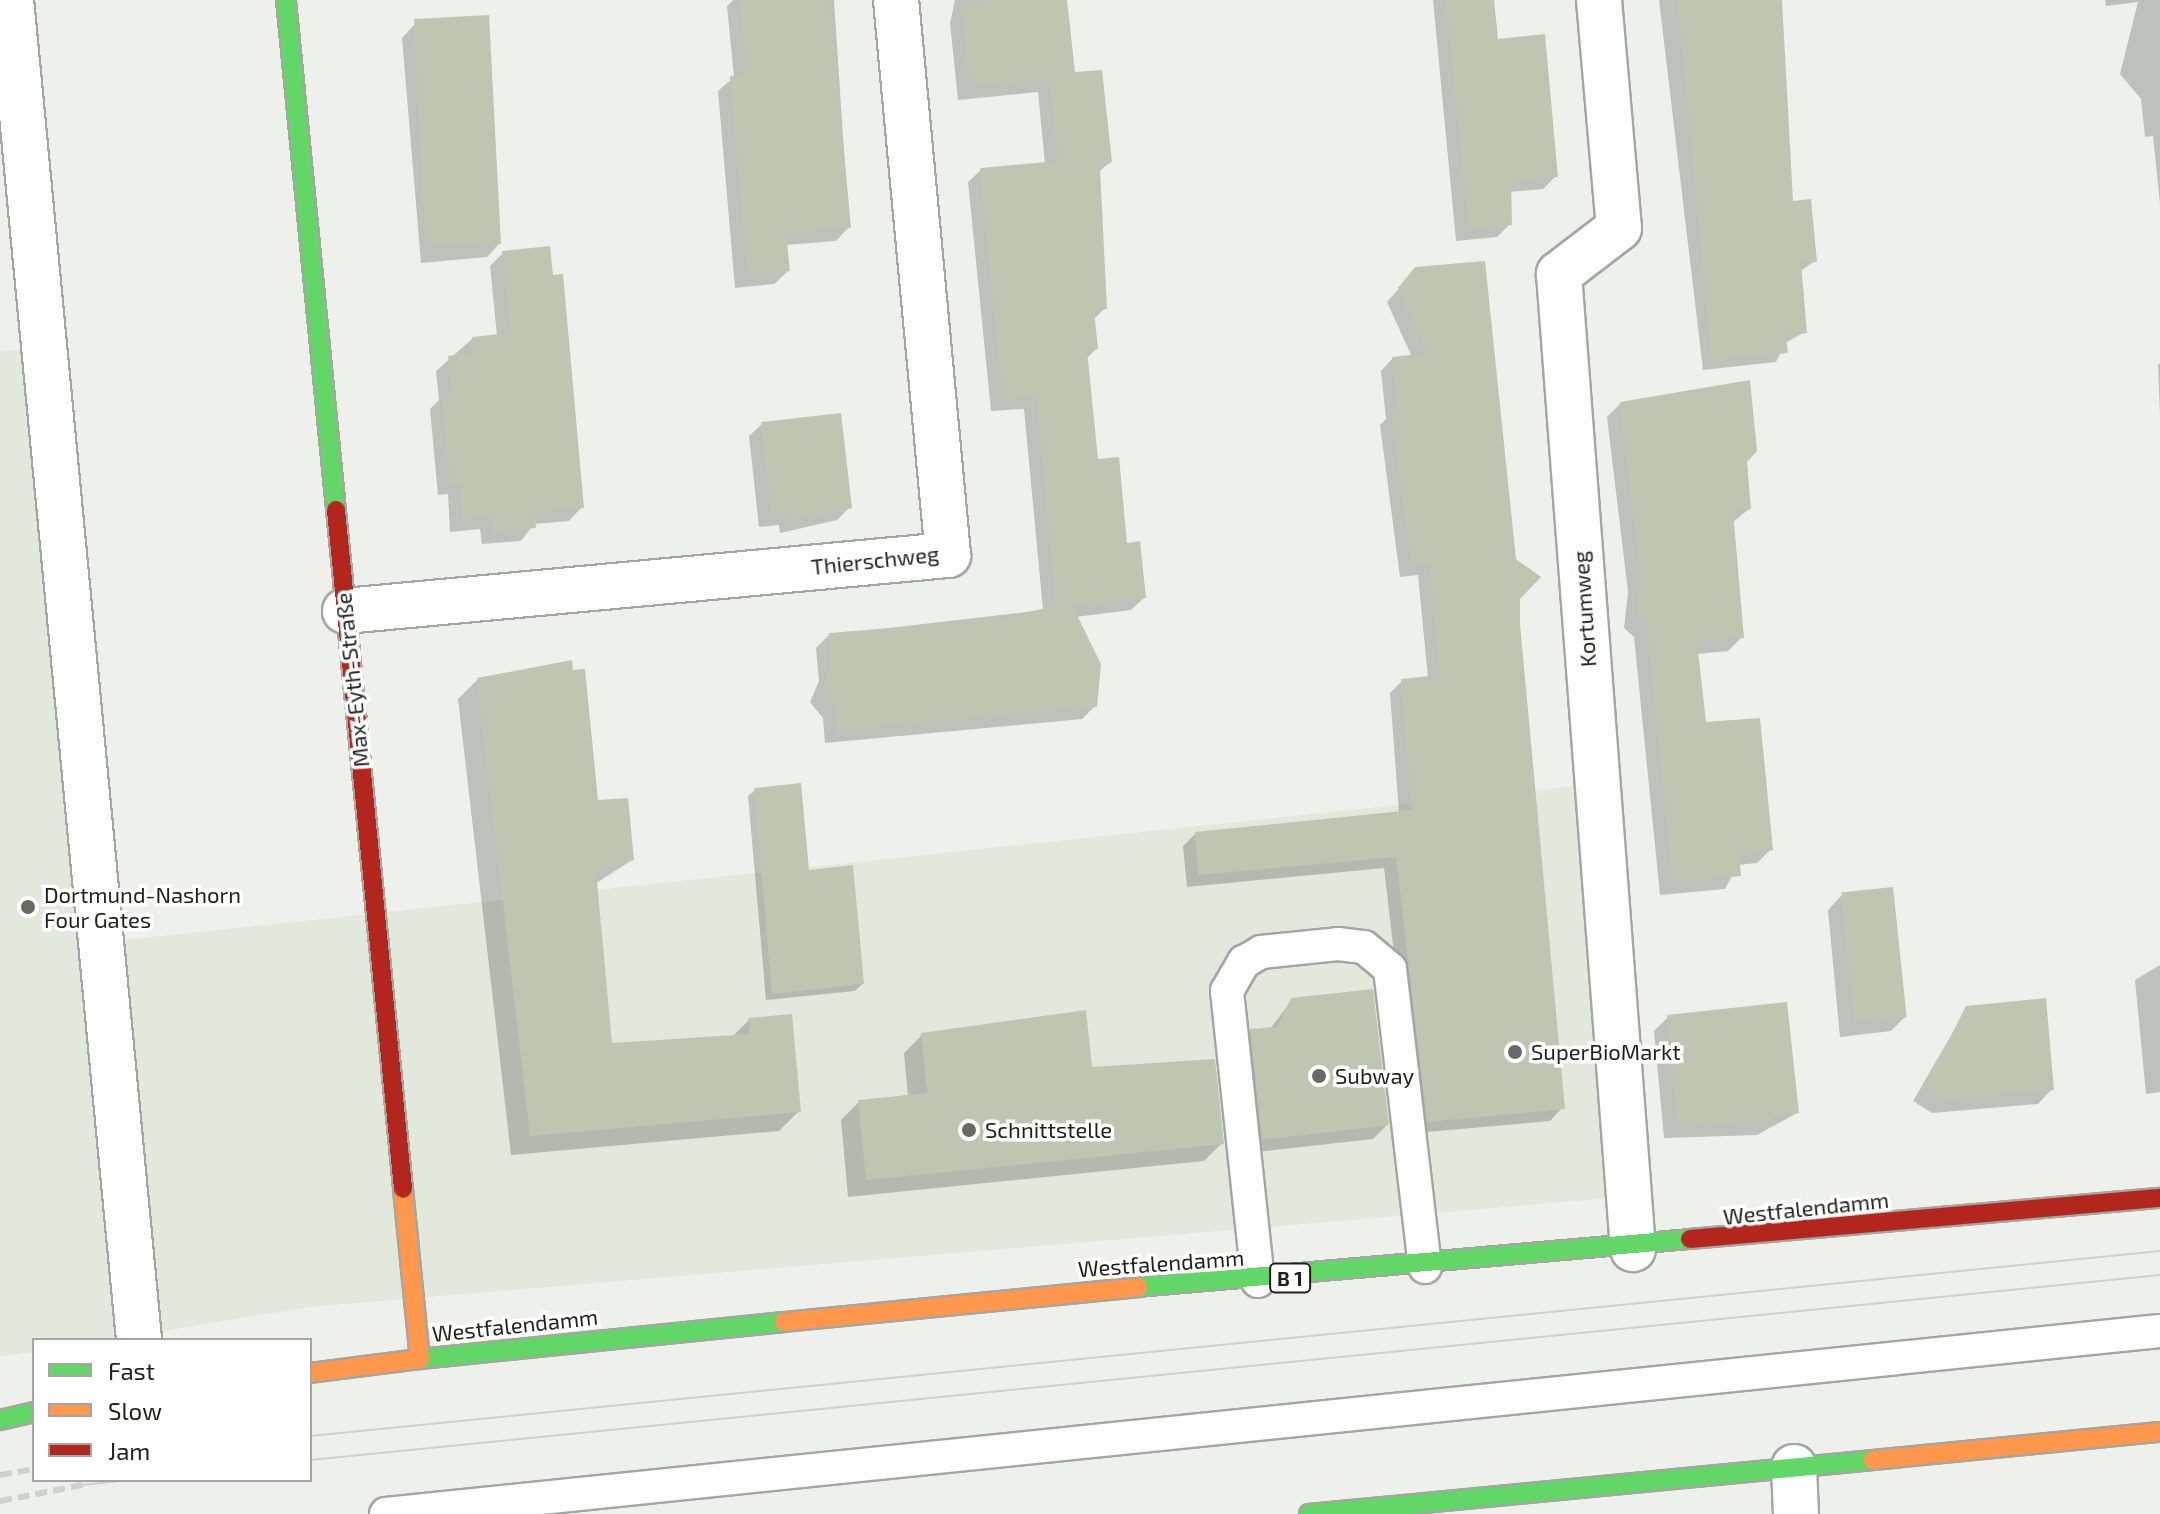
<!DOCTYPE html>
<html>
<head>
<meta charset="utf-8">
<style>
  body { margin:0 }
  #map { position:relative; width:2160px; height:1514px; overflow:hidden; background:#eef1eb; font-family:"Exo 2",sans-serif }
  div>[style] { position:absolute }
  [style*='--x'] { left:calc(var(--x)*1px); top:calc(var(--y)*1px); width:calc(var(--w)*1px); rotate:calc(var(--a)*1deg) }
  .built>* { inset:0; background:#e2e8db }
  .shadow>* { inset:0; background:#0003 }
  .building>* { inset:0; background:#bec6b2; transform-origin:0 0 }
  .roads { filter:drop-shadow(2px 0 #a4a6a1) drop-shadow(-2px 0 #a4a6a1) drop-shadow(0 2px #a4a6a1) drop-shadow(0 -2px #a4a6a1) }
  .lane>* { height:32px; margin:-16px; padding:0 16px; transform-origin:16px; border-radius:16px; background:#fcfdfc }
  .street>* { height:44px; margin:-22px; padding:0 22px; transform-origin:22px; border-radius:22px; background:#fcfdfc }
  .fast>* { height:18px; margin:-9px; padding:0 9px; transform-origin:9px; border-radius:9px; background:#63d668 }
  .slow>* { height:18px; margin:-9px; padding:0 9px; transform-origin:9px; border-radius:9px; background:#ff974d }
  .jam>* { height:18px; margin:-9px; padding:0 9px; transform-origin:9px; border-radius:9px; background:#b3261e }
  .tram>* { height:2px; margin:-1px; padding:0 1px; transform-origin:1px; border-radius:1px; background:#d0d1cf }
  .rail>* { height:6px; margin-top:-3px; transform-origin:0; background:repeating-linear-gradient(90deg,#d0d1cf 0 12px,transparent 0 18px) }
  .dots>* { width:22px; height:22px; translate:-50% -50%; box-sizing:border-box; border:4px solid #fff; border-radius:50% }
  span { translate:-50% -50%; white-space:nowrap; text-align:center; line-height:1.15; -webkit-text-stroke:7px #fff; paint-order:stroke }
  .shield-label span { padding:2px 6px; background:#fff; border:2px solid; border-radius:6px; -webkit-text-stroke-width:0 }
  .shield-label { font-size:20px; color:#1e201c; font-weight:700 }
  .street-label { font-size:22px; color:#1e201c }
  .poi-label { font-size:22px; color:#1e201c }
  .left { translate:0 -50%; text-align:left }
  .legend { position:absolute; left:32px; top:1338px; width:280px; height:144px; box-sizing:border-box; background:#fff; border:2px solid #a5a6a4; margin:0; padding:10px 14px; list-style:none; font-size:24px; color:#1e201c }
  .legend li { display:flex; align-items:center; gap:16px; height:40px }
  .legend b { width:40px; border:2px solid #a5a6a4 }
</style>
</head>
<body>
<div id="map">
  <div class="built">
    <i style="clip-path:polygon(34px 350px,95px 943px,1585px 785px,1612px 1198px,310px 1307px,108px 1340px,34px 1340px,34px 1352px,0 1356px,0 351px)"></i>
  </div>
  <div class="shadow">
    <i style="clip-path:polygon(733px 0,834px 0,849px 227px,836px 241px,785px 245px,788px 271px,774px 284px,735px 288px,718px 91px,734px 77px,727px 6px)"></i>
    <i style="clip-path:polygon(955px 0,1065px 0,1073px 74px,1109px 162px,1099px 172px,1105px 308px,1093px 320px,1096px 349px,1086px 359px,1096px 461px,1144px 598px,1131px 610px,1076px 617px,1095px 706px,1082px 719px,825px 743px,823px 718px,810px 702px,819px 681px,816px 648px,829px 635px,1043px 610px,1024px 409px,991px 411px,968px 182px,981px 170px,1045px 164px,1038px 92px,958px 100px,950px 23px)"></i>
    <i style="clip-path:polygon(1433px 0,1492px 0,1496px 41px,1556px 176px,1543px 189px,1509px 192px,1510px 224px,1497px 237px,1456px 241px)"></i>
    <i style="clip-path:polygon(1659px 0,1780px 0,1791px 203px,1815px 261px,1800px 271px,1805px 332px,1785px 343px,1776px 362px,1703px 370px)"></i>
    <i style="clip-path:polygon(2105px 0,2160px 0,2160px 204px,2153px 136px,2145px 137px,2141px 99px,2120px 74px,2138px 2px,2106px 6px)"></i>
    <i style="clip-path:polygon(487px 17px,500px 243px,487px 257px,421px 263px,402px 38px,415px 24px)"></i>
    <i style="clip-path:polygon(503px 253px,582px 507px,569px 521px,534px 524px,521px 541px,482px 544px,480px 529px,450px 532px,448px 494px,438px 495px,430px 409px,439px 400px,436px 371px,473px 338px,497px 336px,490px 266px)"></i>
    <i style="clip-path:polygon(1416px 269px,1517px 599px,1562px 1108px,1550px 1121px,1415px 1133px,1384px 868px,1187px 887px,1183px 846px,1195px 834px,1399px 813px,1390px 693px,1402px 681px,1428px 678px,1418px 575px,1400px 577px,1380px 425px,1386px 419px,1381px 371px,1393px 358px,1412px 357px,1387px 302px)"></i>
    <i style="clip-path:polygon(2160px 363px,2160px 416px,2158px 365px)"></i>
    <i style="clip-path:polygon(1621px 403px,1745px 462px,1749px 509px,1732px 523px,1742px 637px,1728px 651px,1697px 654px,1704px 724px,1771px 849px,1757px 863px,1738px 865px,1725px 889px,1660px 895px,1634px 637px,1624px 628px,1628px 592px,1607px 417px)"></i>
    <i style="clip-path:polygon(762px 424px,850px 507px,837px 520px,780px 533px,779px 525px,759px 527px,749px 436px)"></i>
    <i style="clip-path:polygon(478px 679px,632px 860px,595px 884px,610px 1045px,732px 1037px,749px 1020px,799px 1111px,779px 1131px,511px 1155px,458px 699px)"></i>
    <i style="clip-path:polygon(755px 790px,808px 872px,862px 984px,855px 991px,766px 1000px,748px 796px)"></i>
    <i style="clip-path:polygon(1842px 895px,1905px 1017px,1891px 1031px,1840px 1037px,1828px 910px)"></i>
    <i style="clip-path:polygon(2160px 965px,2160px 1092px,2146px 1094px,2135px 980px)"></i>
    <i style="clip-path:polygon(1292px 1000px,1387px 1125px,1373px 1139px,1248px 1153px,1237px 1045px,1251px 1031px,1270px 1029px)"></i>
    <i style="clip-path:polygon(1967px 1008px,2052px 1089px,2038px 1104px,1932px 1113px,1913px 1101px)"></i>
    <i style="clip-path:polygon(1084px 1013px,1090px 1069px,1222px 1143px,1204px 1161px,848px 1197px,841px 1120px,859px 1102px,908px 1097px,904px 1053px,922px 1035px)"></i>
    <i style="clip-path:polygon(1668px 1017px,1797px 1113px,1757px 1135px,1664px 1138px,1654px 1031px)"></i>
  </div>
  <div class="building">
    <i style="clip-path:polygon(740px 0,830px 0,851px 228px,786px 234px,790px 271px,748px 275px,730px 76px,747px 74px)"></i>
    <i style="clip-path:polygon(991px 0,1067px 0,1075px 72px,1102px 70px,1112px 162px,1100px 169px,1107px 309px,1094px 310px,1098px 349px,1087px 350px,1098px 459px,1119px 457px,1127px 543px,1140px 541px,1146px 598px,1073px 607px,1101px 664px,1097px 707px,838px 731px,835px 705px,822px 688px,831px 666px,829px 633px,991px 620px,1056px 606px,1037px 397px,1003px 400px,980px 168px,1058px 161px,1050px 80px,970px 88px,962px 8px)"></i>
    <i style="clip-path:polygon(1446px 0,1494px 0,1498px 39px,1545px 34px,1558px 177px,1511px 181px,1512px 225px,1469px 229px)"></i>
    <i style="clip-path:polygon(1678px 0,1782px 0,1793px 201px,1811px 199px,1817px 262px,1801px 263px,1807px 333px,1786px 335px,1788px 353px,1712px 361px)"></i>
    <i style="left:489px;top:15px;width:229px;height:75px;rotate:87deg"></i>
    <i style="clip-path:polygon(550px 246px,553px 275px,563px 274px,584px 508px,534px 513px,536px 528px,494px 532px,493px 517px,463px 520px,460px 482px,450px 483px,442px 394px,452px 394px,448px 356px,473px 353px,472px 337px,511px 333px,502px 251px)"></i>
    <i style="clip-path:polygon(1485px 261px,1516px 559px,1541px 577px,1520px 599px,1520px 624px,1565px 1109px,1427px 1122px,1396px 857px,1198px 875px,1195px 832px,1412px 810px,1401px 679px,1440px 675px,1430px 564px,1412px 566px,1391px 411px,1398px 410px,1392px 357px,1428px 353px,1398px 288px,1415px 267px)"></i>
    <i style="clip-path:polygon(1750px 380px,1757px 451px,1747px 462px,1751px 509px,1733px 511px,1744px 638px,1697px 642px,1706px 722px,1760px 718px,1773px 850px,1739px 854px,1741px 876px,1673px 883px,1647px 623px,1637px 614px,1641px 577px,1620px 402px)"></i>
    <i style="clip-path:polygon(841px 413px,852px 508px,793px 521px,791px 513px,772px 515px,761px 422px)"></i>
    <i style="clip-path:polygon(572px 660px,573px 670px,585px 669px,598px 800px,628px 798px,634px 860px,596px 871px,612px 1043px,750px 1034px,748px 1018px,792px 1014px,801px 1112px,530px 1136px,477px 678px)"></i>
    <i style="clip-path:polygon(801px 783px,809px 870px,853px 865px,864px 984px,772px 994px,754px 788px)"></i>
    <i style="left:1893px;top:887px;width:131px;height:52px;rotate:84deg"></i>
    <i style="clip-path:polygon(1373px 989px,1389px 1125px,1262px 1140px,1250px 1029px,1277px 1027px,1291px 998px)"></i>
    <i style="clip-path:polygon(2046px 998px,2054px 1090px,1947px 1100px,1925px 1087px,1966px 1006px)"></i>
    <i style="clip-path:polygon(1787px 1002px,1799px 1113px,1773px 1116px,1774px 1122px,1678px 1125px,1667px 1015px)"></i>
    <i style="clip-path:polygon(1086px 1010px,1092px 1067px,1215px 1059px,1224px 1144px,866px 1180px,858px 1100px,927px 1093px,921px 1033px)"></i>
  </div>
  <div class="roads">
    <div class="lane">
      <i style="--x:1258;--y:1281;--w:292;--a:-96.1"></i>
      <i style="--x:1227;--y:991;--w:34;--a:-60"></i>
      <i style="--x:1244;--y:962;--w:20;--a:-30"></i>
      <i style="--x:1261;--y:952;--w:77;--a:-5.9"></i>
      <i style="--x:1338;--y:944;--w:26;--a:7"></i>
      <i style="--x:1364;--y:947;--w:34;--a:40"></i>
      <i style="--x:1390;--y:969;--w:300;--a:83.3"></i>
      <i style="--x:386;--y:1514;--w:1783;--a:-5.89"></i>
    </div>
    <div class="street">
      <i style="--x:11;--y:0;--w:1346;--a:84.54"></i>
      <i style="--x:1599;--y:0;--w:229;--a:85"></i>
      <i style="--x:1619;--y:228;--w:76;--a:142.5"></i>
      <i style="--x:1559;--y:274;--w:978;--a:85.66"></i>
      <i style="--x:345;--y:611;--w:606;--a:-5.31"></i>
      <i style="--x:948;--y:555;--w:557;--a:-95.35"></i>
      <i style="--x:1794;--y:1467;--w:47;--a:87.6"></i>
    </div>
    <div class="fast">
      <i style="--x:286;--y:0;--w:512;--a:84.4"></i>
      <i style="--x:1138;--y:1287;--w:554;--a:-4.97"></i>
      <i style="--x:420;--y:1359;--w:366;--a:-5.8"></i>
      <i style="--x:0;--y:1420;--w:35;--a:-13"></i>
      <i style="--x:1309;--y:1514;--w:567;--a:-5.47"></i>
    </div>
    <div class="slow">
      <i style="--x:403;--y:1189;--w:171;--a:84.3"></i>
      <i style="--x:784;--y:1322;--w:356;--a:-5.6"></i>
      <i style="--x:310;--y:1373;--w:111;--a:-7.3"></i>
      <i style="--x:1873;--y:1460;--w:288;--a:-5.6"></i>
    </div>
    <div class="jam">
      <i style="--x:336;--y:510;--w:682;--a:84.36"></i>
      <i style="--x:1690;--y:1239;--w:472;--a:-5"></i>
    </div>
  </div>
  <div class="tram">
    <i style="--x:310;--y:1436;--w:1859;--a:-5.71"></i>
    <i style="--x:310;--y:1460;--w:1859;--a:-5.71"></i>
    <i style="--x:82;--y:1485;--w:47;--a:-6.1"></i>
  </div>
  <div class="rail">
    <i style="--x:0;--y:1475;--w:35;--a:-10"></i>
    <i style="--x:0;--y:1501;--w:84;--a:-11"></i>
  </div>
  <div class="dots">
    <i style="left:28px;top:907px;background:#676964"></i>
    <i style="left:1515px;top:1052px;background:#676964"></i>
    <i style="left:1319px;top:1076px;background:#676964"></i>
    <i style="left:969px;top:1130px;background:#676964"></i>
  </div>
  <div class="shield-label">
    <span style="left:1290px;top:1278px">B 1</span>
  </div>
  <div class="street-label">
    <span style="left:875px;top:560px;rotate:-6deg">Thierschweg</span>
    <span style="left:1584px;top:609px;rotate:-94deg">Kortumweg</span>
    <span style="left:352px;top:680px;rotate:-96deg">Max-Eyth-Straße</span>
    <span style="left:1806px;top:1208px;rotate:-6deg">Westfalendamm</span>
    <span style="left:1161px;top:1263px;rotate:-4deg">Westfalendamm</span>
    <span style="left:515px;top:1325px;rotate:-6deg">Westfalendamm</span>
  </div>
  <div class="poi-label">
    <span class="left" style="left:44px;top:907px">Dortmund-Nashorn<br>Four Gates</span>
    <span class="left" style="left:1531px;top:1052px">SuperBioMarkt</span>
    <span class="left" style="left:1335px;top:1076px">Subway</span>
    <span class="left" style="left:985px;top:1130px">Schnittstelle</span>
  </div>
  <ul class="legend">
  <li><b style="height:10px;background:#63d668"></b>Fast</li>
  <li><b style="height:10px;background:#ff974d"></b>Slow</li>
  <li><b style="height:10px;background:#b3261e"></b>Jam</li>
  </ul>
</div>
</body>
</html>
